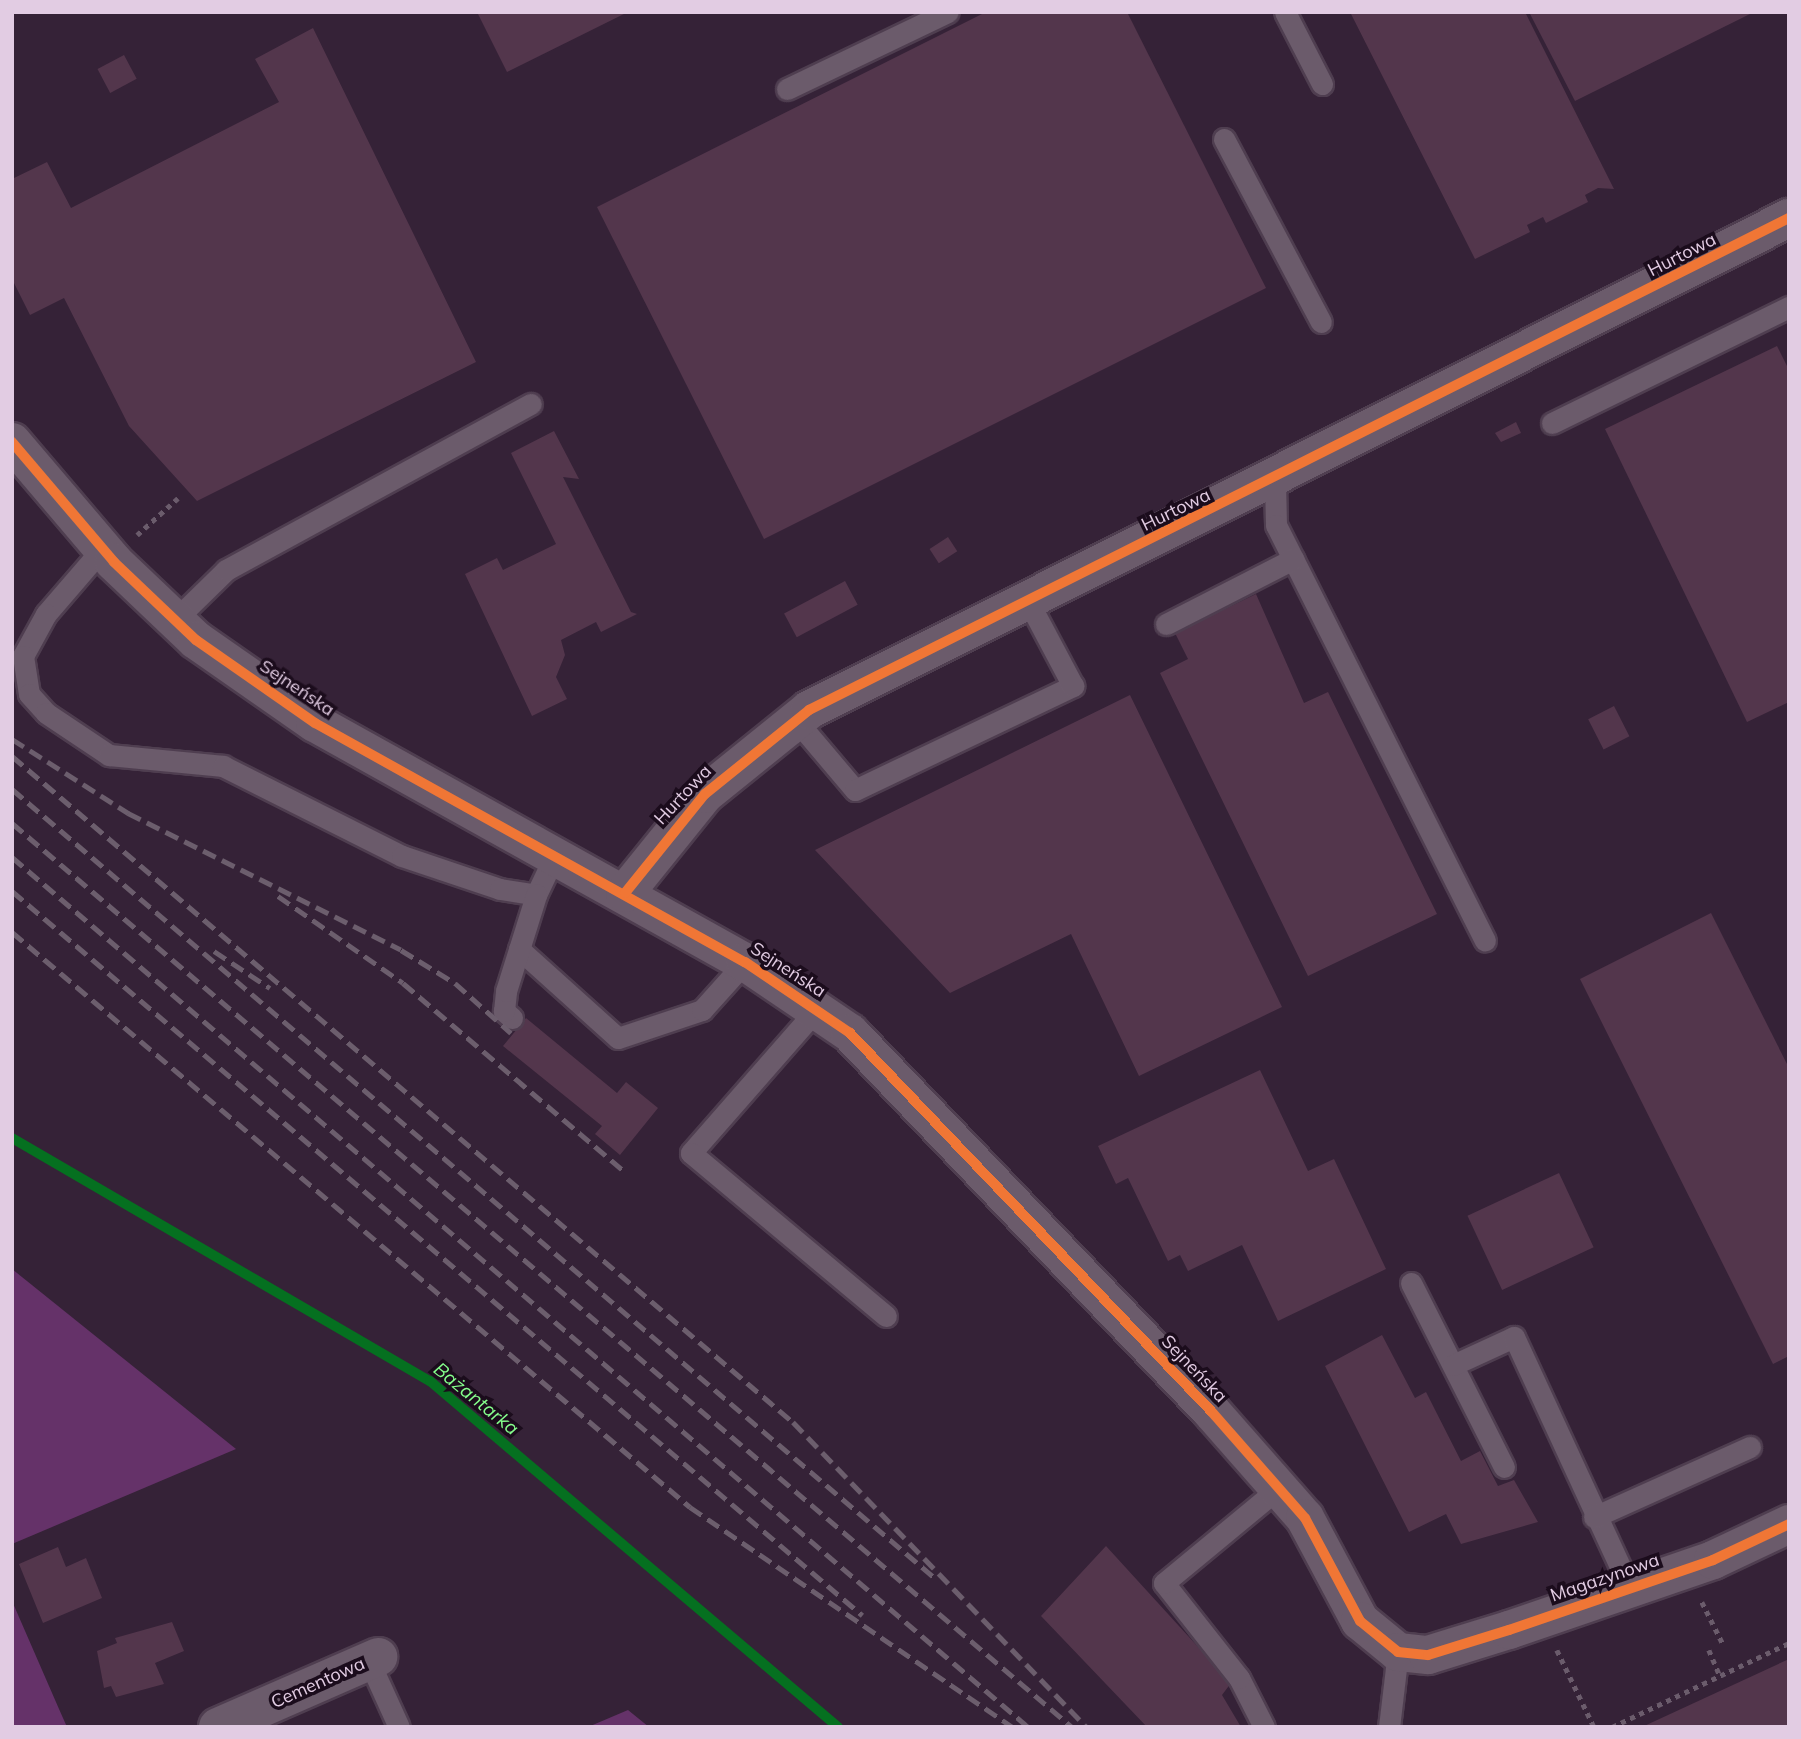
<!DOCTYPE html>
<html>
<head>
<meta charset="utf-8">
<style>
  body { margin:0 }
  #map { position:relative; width:1801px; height:1739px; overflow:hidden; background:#352237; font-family:Mulish,sans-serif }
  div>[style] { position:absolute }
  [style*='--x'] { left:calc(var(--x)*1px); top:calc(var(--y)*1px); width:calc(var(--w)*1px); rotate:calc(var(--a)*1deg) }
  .green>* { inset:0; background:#653269 }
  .stream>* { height:10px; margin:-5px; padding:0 5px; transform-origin:5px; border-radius:5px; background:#057020 }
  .building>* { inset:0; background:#53364c; transform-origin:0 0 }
  .path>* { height:4.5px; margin-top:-2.25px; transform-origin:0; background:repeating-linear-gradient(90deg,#6b5c6c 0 5px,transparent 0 10px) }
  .roads { filter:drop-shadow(2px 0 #4f3e50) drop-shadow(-2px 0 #4f3e50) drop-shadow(0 2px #4f3e50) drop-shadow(0 -2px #4f3e50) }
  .service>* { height:21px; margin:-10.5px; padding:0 10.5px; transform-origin:10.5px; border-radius:10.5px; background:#6b5b6b }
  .minor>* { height:38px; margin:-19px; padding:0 19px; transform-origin:19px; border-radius:19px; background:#6b5b6b }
  .rail>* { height:5px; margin-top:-2.5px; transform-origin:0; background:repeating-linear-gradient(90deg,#6c5e6d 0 14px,transparent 0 21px) }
  .cycleway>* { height:10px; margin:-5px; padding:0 5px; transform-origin:5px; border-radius:5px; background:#f07635 }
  span { translate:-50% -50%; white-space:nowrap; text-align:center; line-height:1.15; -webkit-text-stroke:7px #1b0c1c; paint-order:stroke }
  .street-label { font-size:18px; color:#e2cce3 }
  .water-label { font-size:19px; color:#85fe8c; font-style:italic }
  .frame { position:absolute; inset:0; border:14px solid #e2cce3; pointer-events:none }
</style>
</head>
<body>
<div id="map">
  <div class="green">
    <i style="clip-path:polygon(12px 1269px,236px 1449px,12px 1544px)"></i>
    <i style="clip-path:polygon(12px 1601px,59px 1709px,67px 1727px,12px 1727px)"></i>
    <i style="clip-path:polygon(628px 1710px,649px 1727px,588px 1727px)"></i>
  </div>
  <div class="stream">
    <i style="--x:12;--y:1138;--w:484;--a:30.2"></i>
    <i style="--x:430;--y:1381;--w:535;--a:40.3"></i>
  </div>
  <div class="building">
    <i style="clip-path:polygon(477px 12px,628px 12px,507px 72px)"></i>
    <i style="clip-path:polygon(986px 12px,1127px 12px,1266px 288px,764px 539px,597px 207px)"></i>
    <i style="clip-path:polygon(1350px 12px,1525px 12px,1614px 189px,1598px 188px,1585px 195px,1588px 202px,1546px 223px,1543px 217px,1527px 225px,1530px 232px,1475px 259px)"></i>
    <i style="clip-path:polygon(1529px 12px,1754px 12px,1575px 101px)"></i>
    <i style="clip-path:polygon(313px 28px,476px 362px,197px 501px,129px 426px,64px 298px,30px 315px,12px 279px,12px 179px,47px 162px,71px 208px,279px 102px,255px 59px)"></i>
    <i style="left:124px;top:55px;width:27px;height:30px;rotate:62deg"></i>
    <i style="clip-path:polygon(1777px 346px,1789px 370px,1789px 702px,1747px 722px,1605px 429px)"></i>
    <i style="clip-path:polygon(1516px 422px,1521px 433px,1501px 442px,1495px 433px)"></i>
    <i style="clip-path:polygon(554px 431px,579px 479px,563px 477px,631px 612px,637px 614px,601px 632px,596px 622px,561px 640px,565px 655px,556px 677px,567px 699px,532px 716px,465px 574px,497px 558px,503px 570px,556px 544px,511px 453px)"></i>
    <i style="left:948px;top:537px;width:17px;height:22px;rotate:57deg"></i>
    <i style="left:845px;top:581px;width:27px;height:69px;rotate:62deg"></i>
    <i style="clip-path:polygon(1256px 594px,1304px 703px,1328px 692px,1437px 914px,1308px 976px,1160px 673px,1188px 659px,1175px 633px)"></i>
    <i style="clip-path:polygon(1130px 695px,1282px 1007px,1139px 1076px,1071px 934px,950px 993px,815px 850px)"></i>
    <i style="left:1614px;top:706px;width:34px;height:29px;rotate:63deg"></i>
    <i style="clip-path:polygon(1711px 913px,1789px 1068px,1789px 1356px,1773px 1364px,1580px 979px)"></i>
    <i style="clip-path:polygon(526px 1018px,617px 1093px,626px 1082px,658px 1108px,620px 1155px,595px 1134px,602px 1126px,503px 1046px)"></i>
    <i style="clip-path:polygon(1260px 1070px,1308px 1171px,1334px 1159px,1386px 1269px,1278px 1321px,1242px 1245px,1188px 1271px,1180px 1255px,1168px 1261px,1128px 1178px,1116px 1184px,1098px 1146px)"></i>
    <i style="left:1559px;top:1173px;width:82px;height:101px;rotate:65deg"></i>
    <i style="clip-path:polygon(1382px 1335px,1415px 1398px,1426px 1392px,1461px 1461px,1480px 1451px,1498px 1486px,1514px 1480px,1538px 1522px,1461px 1544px,1446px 1514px,1409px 1532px,1325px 1366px)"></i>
    <i style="clip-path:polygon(1106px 1546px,1231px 1683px,1222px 1695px,1241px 1727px,1147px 1727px,1041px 1616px)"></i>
    <i style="clip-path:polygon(58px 1547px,66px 1567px,86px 1558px,102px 1598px,43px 1623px,19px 1564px)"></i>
    <i style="clip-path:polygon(172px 1622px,184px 1651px,155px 1663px,164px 1684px,116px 1697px,111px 1686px,104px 1688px,97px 1651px,117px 1643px,115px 1638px)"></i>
    <i style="clip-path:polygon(1789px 1659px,1789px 1727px,1642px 1727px)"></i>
  </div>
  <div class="path">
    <i style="--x:137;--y:535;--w:55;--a:-42.1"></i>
    <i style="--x:1702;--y:1602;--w:47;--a:63.4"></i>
    <i style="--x:1557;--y:1650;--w:85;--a:64.3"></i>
    <i style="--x:1709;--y:1650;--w:28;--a:67"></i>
    <i style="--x:1612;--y:1727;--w:196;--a:-25.4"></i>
  </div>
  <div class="roads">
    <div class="service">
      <i style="--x:1285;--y:12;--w:81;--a:62.8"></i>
      <i style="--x:787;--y:89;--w:178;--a:-25.6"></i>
      <i style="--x:1224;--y:139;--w:207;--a:62.1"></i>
      <i style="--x:1552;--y:423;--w:264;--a:-26.1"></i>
      <i style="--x:1275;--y:481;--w:44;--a:88.7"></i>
      <i style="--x:1276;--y:525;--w:465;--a:63.3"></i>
      <i style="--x:102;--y:549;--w:86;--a:130.7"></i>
      <i style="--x:46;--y:614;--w:48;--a:118.7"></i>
      <i style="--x:23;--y:656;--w:38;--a:81"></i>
      <i style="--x:29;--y:694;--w:25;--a:48"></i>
      <i style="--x:46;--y:713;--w:76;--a:33.7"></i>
      <i style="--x:109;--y:755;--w:115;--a:5.5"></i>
      <i style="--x:223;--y:766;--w:200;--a:26.7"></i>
      <i style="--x:402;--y:856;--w:103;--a:18.6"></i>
      <i style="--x:500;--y:889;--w:36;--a:9"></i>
      <i style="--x:536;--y:895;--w:44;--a:-64.6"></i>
      <i style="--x:175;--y:620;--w:71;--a:-44.4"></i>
      <i style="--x:226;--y:570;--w:347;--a:-28.6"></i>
      <i style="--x:1166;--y:624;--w:143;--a:-27.1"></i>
      <i style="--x:795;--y:719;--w:93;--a:49.8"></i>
      <i style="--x:855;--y:790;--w:242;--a:-25.5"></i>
      <i style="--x:1073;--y:686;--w:98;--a:-117.9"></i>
      <i style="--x:519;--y:949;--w:133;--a:42"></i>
      <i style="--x:618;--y:1038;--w:89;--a:-18.4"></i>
      <i style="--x:702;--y:1010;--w:64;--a:-48.1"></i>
      <i style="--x:816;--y:1010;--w:190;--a:131.2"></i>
      <i style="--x:691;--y:1153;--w:254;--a:39.9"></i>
      <i style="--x:512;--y:1018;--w:11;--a:-139"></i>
      <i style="--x:504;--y:1011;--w:20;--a:-84"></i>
      <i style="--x:506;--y:991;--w:101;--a:-72.6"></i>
      <i style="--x:1411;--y:1283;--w:206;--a:63.2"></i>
      <i style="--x:1453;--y:1365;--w:67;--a:-24.7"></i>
      <i style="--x:1514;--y:1337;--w:277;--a:65.2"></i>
      <i style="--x:1594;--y:1517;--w:171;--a:-24.2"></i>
      <i style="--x:369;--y:1661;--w:72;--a:65.6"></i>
      <i style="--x:1264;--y:1727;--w:55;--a:-117"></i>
      <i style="--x:1239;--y:1678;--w:121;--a:-128.3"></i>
      <i style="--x:1164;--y:1583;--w:149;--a:-39.6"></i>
      <i style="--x:1389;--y:1727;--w:76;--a:-83.2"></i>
    </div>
    <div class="minor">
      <i style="--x:12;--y:442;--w:157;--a:49.6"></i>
      <i style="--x:114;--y:562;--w:113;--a:43.6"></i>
      <i style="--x:196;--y:640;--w:145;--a:34.9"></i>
      <i style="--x:315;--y:723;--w:492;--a:29.1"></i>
      <i style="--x:745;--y:962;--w:127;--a:34.1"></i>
      <i style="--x:850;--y:1033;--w:523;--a:46.32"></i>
      <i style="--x:1211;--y:1411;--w:142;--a:48.7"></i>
      <i style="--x:1305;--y:1518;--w:117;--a:61.9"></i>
      <i style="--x:1360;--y:1621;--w:49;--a:39.2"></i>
      <i style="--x:1398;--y:1652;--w:30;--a:6"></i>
      <i style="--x:1428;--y:1655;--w:85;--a:-17.2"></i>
      <i style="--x:1509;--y:1630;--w:216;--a:-18.9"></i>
      <i style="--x:1713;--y:1560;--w:84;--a:-25.3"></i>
      <i style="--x:625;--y:893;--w:127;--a:-51.1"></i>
      <i style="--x:705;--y:794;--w:134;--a:-38.9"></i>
      <i style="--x:809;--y:710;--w:1097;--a:-26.66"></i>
      <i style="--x:218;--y:1727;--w:175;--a:-23.6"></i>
    </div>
  </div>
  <div class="rail">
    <i style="--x:12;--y:739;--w:138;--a:32.5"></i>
    <i style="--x:128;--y:813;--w:305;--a:26.6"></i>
    <i style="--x:401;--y:950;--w:63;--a:31.4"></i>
    <i style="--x:455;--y:983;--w:75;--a:41.8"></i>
    <i style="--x:12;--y:756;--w:1026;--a:40.46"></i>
    <i style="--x:793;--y:1422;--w:424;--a:46.1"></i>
    <i style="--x:12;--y:789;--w:1216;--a:40.53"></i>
    <i style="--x:12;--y:823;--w:1393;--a:40.46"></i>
    <i style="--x:12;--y:857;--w:1338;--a:40.57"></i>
    <i style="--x:12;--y:891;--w:1117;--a:40.42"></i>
    <i style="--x:278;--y:896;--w:152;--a:34.8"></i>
    <i style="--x:403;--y:983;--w:293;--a:40.4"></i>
    <i style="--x:12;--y:932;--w:889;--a:40.3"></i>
    <i style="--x:690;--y:1507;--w:390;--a:34.3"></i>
    <i style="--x:214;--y:951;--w:67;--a:33.5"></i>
  </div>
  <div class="cycleway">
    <i style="--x:12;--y:442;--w:157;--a:49.6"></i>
    <i style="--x:114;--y:562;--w:113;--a:43.6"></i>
    <i style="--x:196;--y:640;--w:145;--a:34.9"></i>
    <i style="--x:315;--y:723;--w:492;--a:29.1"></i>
    <i style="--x:745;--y:962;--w:127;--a:34.1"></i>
    <i style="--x:850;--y:1033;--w:523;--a:46.32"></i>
    <i style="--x:1211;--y:1411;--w:142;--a:48.7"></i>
    <i style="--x:1305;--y:1518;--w:117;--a:61.9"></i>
    <i style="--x:1360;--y:1621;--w:49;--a:39.2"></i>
    <i style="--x:1398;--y:1652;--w:30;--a:6"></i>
    <i style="--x:1428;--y:1655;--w:85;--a:-17.2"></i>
    <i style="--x:1509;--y:1630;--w:216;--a:-18.9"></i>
    <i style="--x:1713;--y:1560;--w:84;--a:-25.3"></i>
    <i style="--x:625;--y:893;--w:127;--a:-51.1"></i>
    <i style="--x:705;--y:794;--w:134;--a:-38.9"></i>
    <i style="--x:809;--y:710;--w:1097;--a:-26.66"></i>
  </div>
  <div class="street-label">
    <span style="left:1682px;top:255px;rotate:-27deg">Hurtowa</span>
    <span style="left:1176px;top:510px;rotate:-26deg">Hurtowa</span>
    <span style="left:297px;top:688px;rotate:34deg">Sejneńska</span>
    <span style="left:683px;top:795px;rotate:-47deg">Hurtowa</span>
    <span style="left:788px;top:970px;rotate:33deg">Sejneńska</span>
    <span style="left:1194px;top:1369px;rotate:46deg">Sejneńska</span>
    <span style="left:1605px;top:1578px;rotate:-19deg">Magazynowa</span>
    <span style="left:318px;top:1683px;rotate:-24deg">Cementowa</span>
  </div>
  <div class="water-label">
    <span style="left:476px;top:1399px;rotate:39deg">Bażantarka</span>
  </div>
  <div class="frame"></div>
</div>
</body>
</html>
